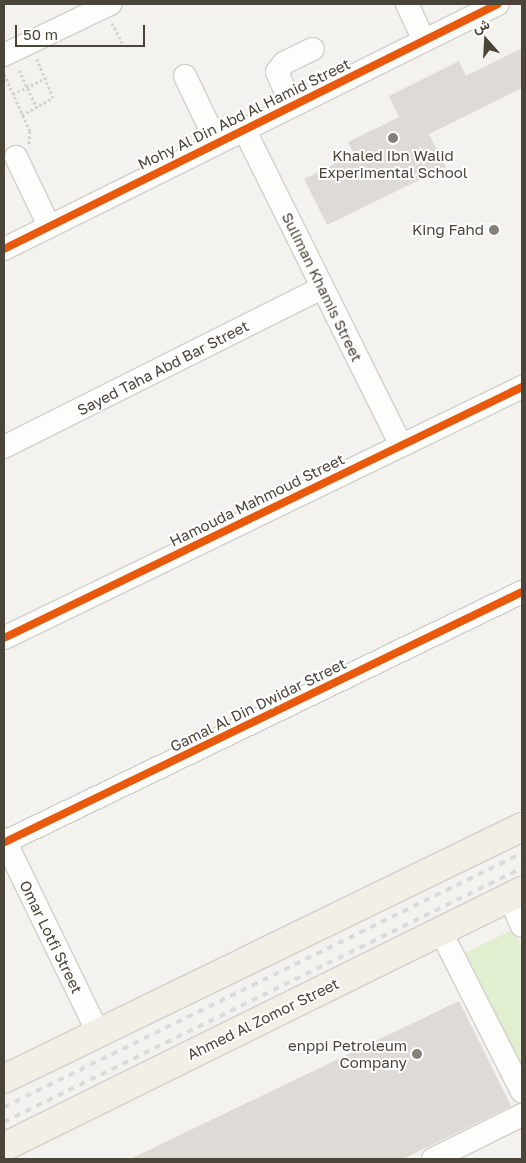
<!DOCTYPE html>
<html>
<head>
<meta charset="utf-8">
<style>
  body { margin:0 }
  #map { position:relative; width:526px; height:1163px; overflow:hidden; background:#f4f2ee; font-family:"Golos Text",Vazirmatn,sans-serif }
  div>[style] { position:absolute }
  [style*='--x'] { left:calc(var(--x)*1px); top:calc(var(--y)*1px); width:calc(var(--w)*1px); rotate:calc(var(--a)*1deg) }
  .green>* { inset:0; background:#e1eecf }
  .building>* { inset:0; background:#dedbd6 }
  .path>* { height:3px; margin-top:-1.5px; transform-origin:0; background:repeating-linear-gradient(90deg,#d3d2cc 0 2.5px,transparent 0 5px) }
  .roads { filter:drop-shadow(1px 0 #d2d0cb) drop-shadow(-1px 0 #d2d0cb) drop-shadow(0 1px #d2d0cb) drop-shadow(0 -1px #d2d0cb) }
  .minor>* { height:22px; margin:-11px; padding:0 11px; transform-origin:11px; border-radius:11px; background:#fdfdfc }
  .major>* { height:28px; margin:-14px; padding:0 14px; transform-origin:14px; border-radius:14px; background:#f2efe6 }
  .rail>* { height:4px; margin-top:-2px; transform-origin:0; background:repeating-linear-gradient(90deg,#dbdbda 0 6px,transparent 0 12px) }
  .cycleway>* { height:8px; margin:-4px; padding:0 4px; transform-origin:4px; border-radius:4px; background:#e8590c }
  .dots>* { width:14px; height:14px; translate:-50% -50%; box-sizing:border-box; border:2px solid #fff; border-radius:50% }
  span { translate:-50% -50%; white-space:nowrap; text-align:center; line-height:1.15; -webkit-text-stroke:4px #fff; paint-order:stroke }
  .street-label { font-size:15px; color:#4b4439 }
  .poi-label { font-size:15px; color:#4b4439 }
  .right { translate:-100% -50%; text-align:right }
  .frame { position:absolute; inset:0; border:5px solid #4b4439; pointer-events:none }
  .north { position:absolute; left:461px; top:15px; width:50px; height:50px; -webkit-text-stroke:4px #fff; paint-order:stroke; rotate:341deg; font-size:14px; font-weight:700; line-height:20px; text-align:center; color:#4b4439 }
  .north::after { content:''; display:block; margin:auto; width:18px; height:22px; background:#4b4439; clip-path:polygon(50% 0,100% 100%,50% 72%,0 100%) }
  .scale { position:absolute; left:15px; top:25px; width:130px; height:22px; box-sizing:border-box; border:2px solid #4b4439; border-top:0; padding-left:6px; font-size:15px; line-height:18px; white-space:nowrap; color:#4b4439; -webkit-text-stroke:4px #fff; paint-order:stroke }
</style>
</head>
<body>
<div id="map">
  <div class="green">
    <i style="clip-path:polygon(514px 929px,522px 948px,522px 1076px,461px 955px)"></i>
  </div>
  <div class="building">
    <i style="clip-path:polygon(522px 48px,522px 88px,429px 134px,446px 167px,327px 225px,304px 179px,354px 154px,348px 142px,399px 117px,389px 96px,459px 61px,466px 76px)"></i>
    <i style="clip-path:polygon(459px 1001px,511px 1106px,403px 1159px,130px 1159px)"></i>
  </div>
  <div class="path">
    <i style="--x:112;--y:23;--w:25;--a:63"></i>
    <i style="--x:19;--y:70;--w:42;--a:64.7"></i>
    <i style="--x:4;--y:74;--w:63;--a:65.5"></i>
    <i style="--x:30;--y:131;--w:13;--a:94"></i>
    <i style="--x:13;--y:94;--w:37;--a:-26"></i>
    <i style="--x:22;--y:115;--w:35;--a:-29"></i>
    <i style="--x:53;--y:98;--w:42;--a:-112.3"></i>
  </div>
  <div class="roads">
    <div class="minor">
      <i style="--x:407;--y:4;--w:40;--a:65"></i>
      <i style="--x:4;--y:55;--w:118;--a:-25.7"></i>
      <i style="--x:185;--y:76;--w:74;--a:64.5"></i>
      <i style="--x:291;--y:106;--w:37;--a:-112"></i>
      <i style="--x:277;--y:72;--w:11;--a:-52"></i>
      <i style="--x:284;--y:63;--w:32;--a:-26"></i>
      <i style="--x:244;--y:129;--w:353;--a:63.6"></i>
      <i style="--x:16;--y:157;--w:76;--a:64.4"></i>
      <i style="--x:4;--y:249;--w:551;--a:-26.38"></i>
      <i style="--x:4;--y:447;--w:355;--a:-26.6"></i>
      <i style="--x:4;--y:638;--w:576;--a:-25.85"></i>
      <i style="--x:4;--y:839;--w:218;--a:64.1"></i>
      <i style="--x:5;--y:842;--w:574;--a:-25.81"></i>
      <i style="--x:510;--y:898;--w:30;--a:67"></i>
      <i style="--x:441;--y:932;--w:179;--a:63.1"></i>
      <i style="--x:433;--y:1159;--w:99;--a:-26.3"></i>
    </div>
    <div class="major">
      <i style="--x:4;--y:1079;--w:576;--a:-25.94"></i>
      <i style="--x:4;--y:1147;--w:578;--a:-26.3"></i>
    </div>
  </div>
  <div class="rail">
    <i style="--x:4;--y:1107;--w:577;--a:-26.12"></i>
    <i style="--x:4;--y:1122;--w:577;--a:-26.12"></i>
  </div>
  <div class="cycleway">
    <i style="--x:4;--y:249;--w:551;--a:-26.38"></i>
    <i style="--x:4;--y:638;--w:576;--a:-25.85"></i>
    <i style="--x:5;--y:842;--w:574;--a:-25.81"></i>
  </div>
  <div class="dots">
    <i style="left:393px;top:138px;background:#868178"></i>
    <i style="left:494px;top:230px;background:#868178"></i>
    <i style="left:417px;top:1054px;background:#868178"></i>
  </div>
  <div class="street-label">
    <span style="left:244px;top:114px;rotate:-26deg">Mohy Al Din Abd Al Hamid Street</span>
    <span style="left:322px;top:287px;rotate:64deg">Suliman Khamis Street</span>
    <span style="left:163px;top:368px;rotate:-27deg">Sayed Taha Abd Bar Street</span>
    <span style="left:257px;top:500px;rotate:-26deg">Hamouda Mahmoud Street</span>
    <span style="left:258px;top:705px;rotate:-26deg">Gamal Al Din Dwidar Street</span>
    <span style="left:51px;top:937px;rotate:64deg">Omar Lotfi Street</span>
    <span style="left:263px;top:1019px;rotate:-26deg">Ahmed Al Zomor Street</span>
  </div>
  <div class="poi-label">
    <span style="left:393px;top:164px">Khaled Ibn Walid<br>Experimental School</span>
    <span class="right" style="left:484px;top:230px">King Fahd</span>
    <span class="right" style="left:407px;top:1054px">enppi Petroleum<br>Company</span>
  </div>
  <div class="frame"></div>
  <div class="north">ش</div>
  <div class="scale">50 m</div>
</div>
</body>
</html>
